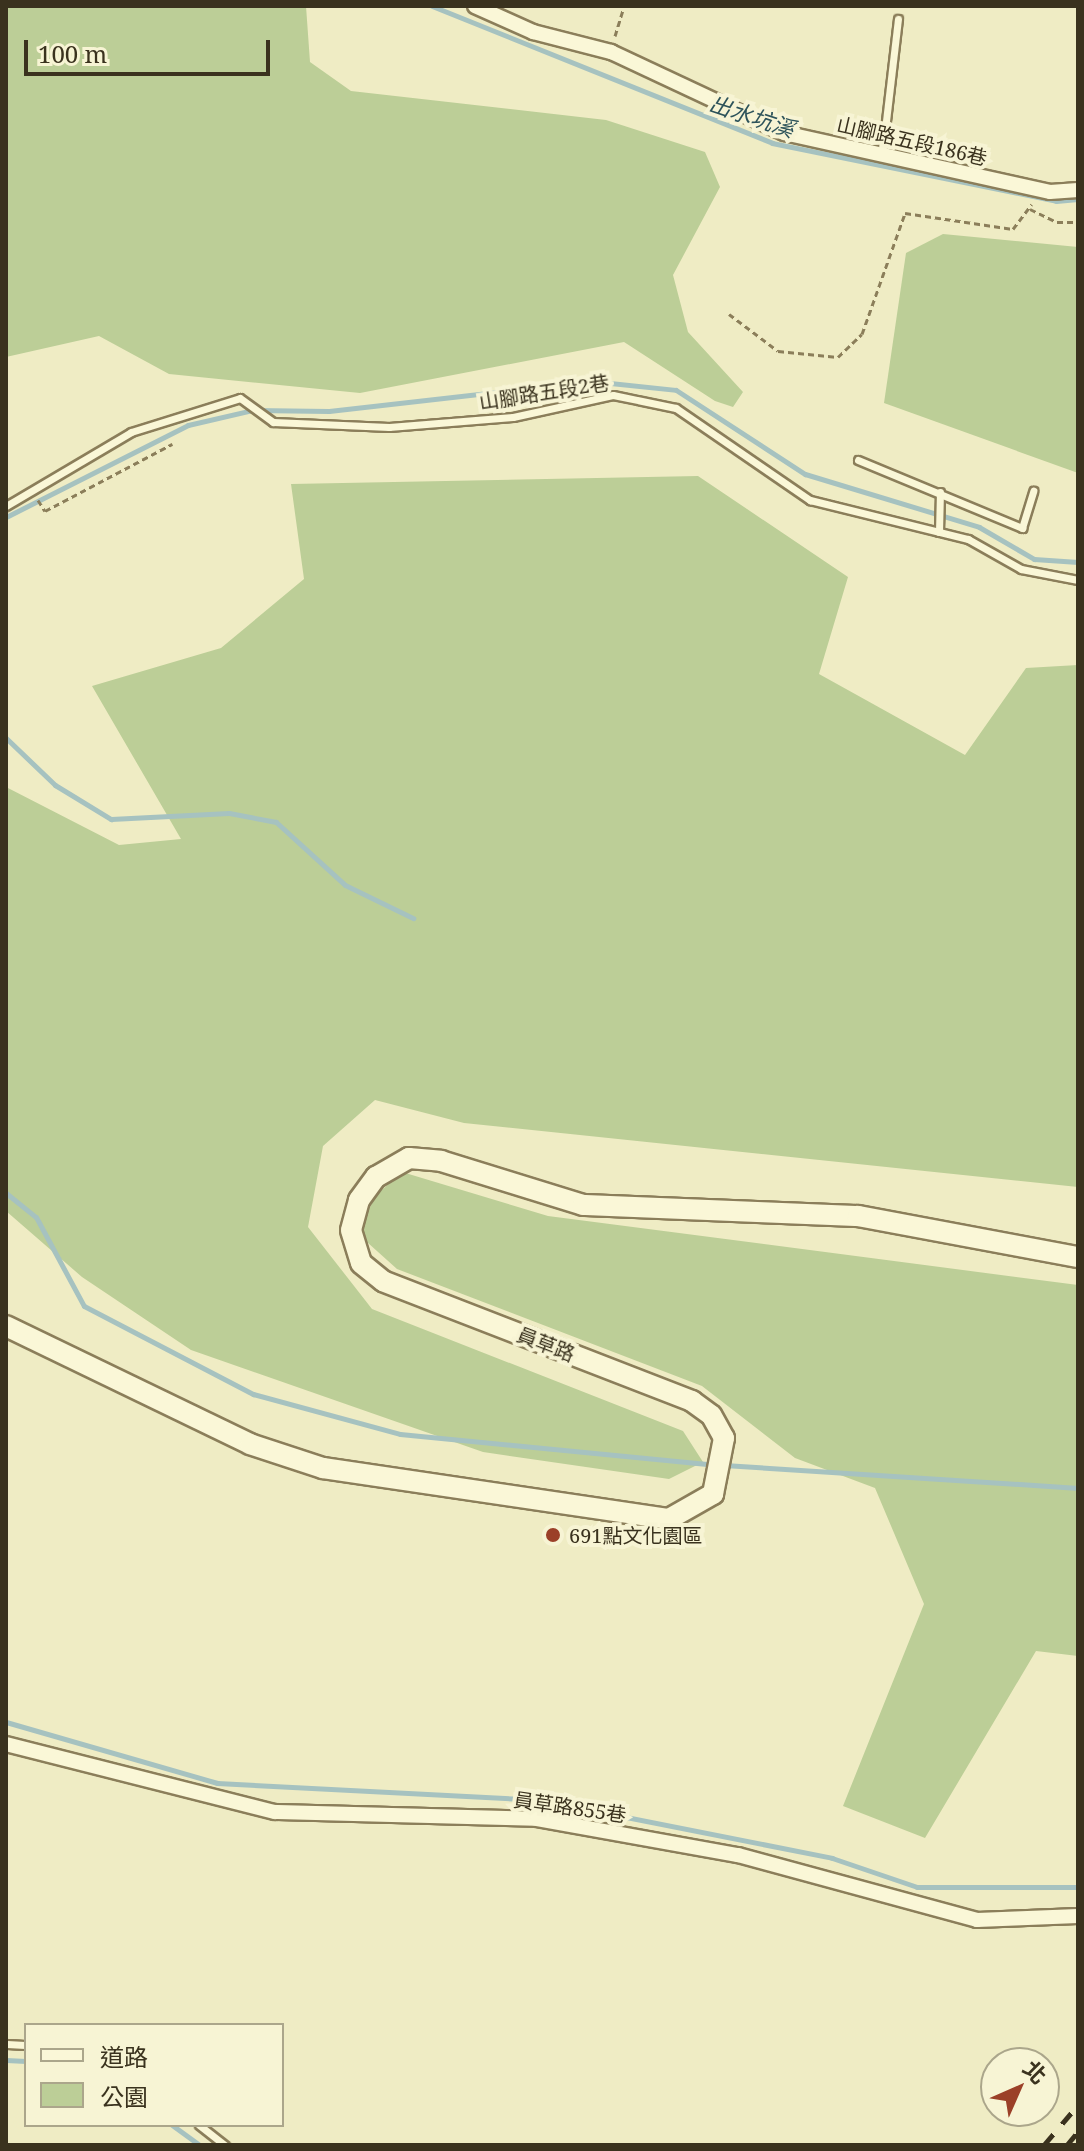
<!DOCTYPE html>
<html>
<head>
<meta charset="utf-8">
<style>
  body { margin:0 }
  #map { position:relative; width:1084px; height:2151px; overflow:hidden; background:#efecc4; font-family:"Noto Serif","Noto Sans TC",serif }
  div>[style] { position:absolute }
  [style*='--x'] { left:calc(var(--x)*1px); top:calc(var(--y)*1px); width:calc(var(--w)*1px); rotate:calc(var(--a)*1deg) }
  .green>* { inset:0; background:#bcce97 }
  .stream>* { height:5px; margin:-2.5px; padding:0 2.5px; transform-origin:2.5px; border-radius:2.5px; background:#a6c2c0 }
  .path>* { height:3px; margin-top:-1.5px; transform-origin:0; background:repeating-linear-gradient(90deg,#8b7e5a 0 6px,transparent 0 10px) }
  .roads { filter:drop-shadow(2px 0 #8b7e5a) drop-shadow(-2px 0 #8b7e5a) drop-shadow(0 2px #8b7e5a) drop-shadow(0 -2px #8b7e5a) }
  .lane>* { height:7px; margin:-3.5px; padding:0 3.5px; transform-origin:3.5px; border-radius:3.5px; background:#faf7d7 }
  .street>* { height:14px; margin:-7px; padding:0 7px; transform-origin:7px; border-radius:7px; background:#faf7d7 }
  .secondary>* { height:20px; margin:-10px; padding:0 10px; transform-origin:10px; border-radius:10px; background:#faf7d7 }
  .rail>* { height:5px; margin-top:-2.5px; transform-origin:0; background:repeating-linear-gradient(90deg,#3a321e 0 14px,transparent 0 28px) }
  .dots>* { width:22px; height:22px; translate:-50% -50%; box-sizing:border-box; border:4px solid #f7f4d4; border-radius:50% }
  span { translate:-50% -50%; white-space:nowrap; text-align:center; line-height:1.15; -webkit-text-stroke:8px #f7f4d4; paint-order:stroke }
  .street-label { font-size:20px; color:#3a321e }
  .poi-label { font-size:20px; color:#3a321e }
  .left { translate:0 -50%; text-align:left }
  .water-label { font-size:22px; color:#2d535a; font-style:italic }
  .frame { position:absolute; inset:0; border:8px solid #3a321e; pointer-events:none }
  .legend { position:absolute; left:24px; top:2023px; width:260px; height:104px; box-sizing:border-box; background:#f7f4d4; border:2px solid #aba68b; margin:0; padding:10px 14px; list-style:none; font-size:24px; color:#3a321e }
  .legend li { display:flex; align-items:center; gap:16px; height:40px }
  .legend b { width:40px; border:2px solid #aba68b }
  .north { position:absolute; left:980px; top:2047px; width:80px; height:80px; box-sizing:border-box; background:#f7f4d4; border:2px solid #aba68b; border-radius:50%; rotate:45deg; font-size:22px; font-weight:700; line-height:32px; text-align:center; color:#3a321e }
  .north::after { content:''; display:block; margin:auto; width:28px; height:36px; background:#9b4028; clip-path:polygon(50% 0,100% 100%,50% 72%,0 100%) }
  .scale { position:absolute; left:24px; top:40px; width:246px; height:36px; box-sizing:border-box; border:4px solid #3a321e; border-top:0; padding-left:10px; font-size:24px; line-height:28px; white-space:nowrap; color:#3a321e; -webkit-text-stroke:6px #f7f4d4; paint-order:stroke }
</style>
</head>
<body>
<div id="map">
  <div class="green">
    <i style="clip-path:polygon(6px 6px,306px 6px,310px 62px,351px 91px,606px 120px,705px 152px,720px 187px,673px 275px,688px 332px,743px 392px,733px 407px,715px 401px,624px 342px,360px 393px,169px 374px,99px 336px,6px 357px)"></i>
    <i style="clip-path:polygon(943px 234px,1078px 247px,1078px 473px,884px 403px,906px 253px)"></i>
    <i style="clip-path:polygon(698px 476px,848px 577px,819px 674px,965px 755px,1026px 668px,1078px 665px,1078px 1187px,464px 1123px,375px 1100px,323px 1146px,308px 1227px,372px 1309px,683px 1431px,703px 1462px,669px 1479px,483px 1452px,191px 1350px,82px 1277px,6px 1211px,6px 787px,119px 845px,181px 839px,92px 686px,221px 648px,304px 579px,291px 484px)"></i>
    <i style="clip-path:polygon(402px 1172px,548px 1216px,1078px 1285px,1078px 1656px,1036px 1651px,925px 1838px,843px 1806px,924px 1604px,875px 1488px,795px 1458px,702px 1386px,397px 1269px,358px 1234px,375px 1196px)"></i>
  </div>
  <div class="stream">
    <i style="--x:432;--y:6;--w:367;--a:21.9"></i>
    <i style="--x:772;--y:143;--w:290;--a:11.5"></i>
    <i style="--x:1056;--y:201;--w:22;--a:-5"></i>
    <i style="--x:6;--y:517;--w:204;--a:-26.8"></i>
    <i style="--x:188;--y:425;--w:67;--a:-13"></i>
    <i style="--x:253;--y:410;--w:76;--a:0.8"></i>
    <i style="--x:329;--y:411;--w:264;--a:-6.5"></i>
    <i style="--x:591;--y:381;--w:85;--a:6"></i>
    <i style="--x:676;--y:390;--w:154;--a:33.1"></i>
    <i style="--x:805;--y:474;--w:182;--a:16.9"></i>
    <i style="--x:979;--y:527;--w:64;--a:30.2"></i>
    <i style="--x:1034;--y:559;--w:44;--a:3.9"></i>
    <i style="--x:6;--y:738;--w:68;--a:43.8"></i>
    <i style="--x:55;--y:785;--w:66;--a:31.3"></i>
    <i style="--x:111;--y:819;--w:118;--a:-2.9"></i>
    <i style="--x:229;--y:813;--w:48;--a:10.8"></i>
    <i style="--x:276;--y:822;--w:93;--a:42.4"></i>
    <i style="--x:345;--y:885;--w:76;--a:25.9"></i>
    <i style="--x:6;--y:1193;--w:38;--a:39"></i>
    <i style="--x:36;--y:1217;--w:101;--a:61.7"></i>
    <i style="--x:84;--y:1306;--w:191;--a:27.5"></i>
    <i style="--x:253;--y:1394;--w:152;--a:15.2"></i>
    <i style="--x:400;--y:1434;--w:316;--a:5.6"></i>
    <i style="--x:724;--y:1465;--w:355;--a:3.7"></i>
    <i style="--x:6;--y:1722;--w:220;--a:16.1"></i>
    <i style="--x:217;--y:1783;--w:323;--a:3"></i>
    <i style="--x:540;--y:1800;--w:298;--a:11.2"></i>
    <i style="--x:832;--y:1858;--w:90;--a:18.8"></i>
    <i style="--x:917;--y:1887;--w:161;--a:0"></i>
    <i style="--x:6;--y:2060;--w:20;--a:3"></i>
    <i style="--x:172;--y:2125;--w:34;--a:36"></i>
  </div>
  <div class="path">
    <i style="--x:615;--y:36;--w:31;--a:-73"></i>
    <i style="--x:1030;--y:209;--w:30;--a:26"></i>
    <i style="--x:1057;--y:222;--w:21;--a:0"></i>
    <i style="--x:729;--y:314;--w:61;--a:37.1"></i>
    <i style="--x:778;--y:351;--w:60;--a:5.7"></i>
    <i style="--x:838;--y:357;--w:33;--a:-44"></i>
    <i style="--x:862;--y:334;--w:128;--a:-70.4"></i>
    <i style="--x:905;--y:213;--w:109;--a:8.4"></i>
    <i style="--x:1013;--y:229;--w:31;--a:-53"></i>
    <i style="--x:38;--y:500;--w:13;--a:58"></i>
    <i style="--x:45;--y:511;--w:144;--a:-27.8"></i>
  </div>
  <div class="roads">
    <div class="lane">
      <i style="--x:882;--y:155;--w:137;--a:-83.3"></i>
      <i style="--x:858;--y:460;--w:178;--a:22.5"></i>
      <i style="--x:1022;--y:528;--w:39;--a:-73"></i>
      <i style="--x:6;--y:506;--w:145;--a:-30.6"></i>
      <i style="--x:131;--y:432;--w:114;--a:-17.3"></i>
      <i style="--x:240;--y:398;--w:41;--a:36"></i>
      <i style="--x:273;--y:422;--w:116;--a:2.5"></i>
      <i style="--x:389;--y:427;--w:124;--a:-4.6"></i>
      <i style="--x:513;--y:417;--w:102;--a:-12.4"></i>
      <i style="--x:613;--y:395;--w:64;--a:11.7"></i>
      <i style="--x:676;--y:408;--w:163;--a:34.5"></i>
      <i style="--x:810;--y:500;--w:163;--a:13.9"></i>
      <i style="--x:968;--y:539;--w:61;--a:29.5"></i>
      <i style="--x:1021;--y:569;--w:58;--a:10.9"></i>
      <i style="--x:939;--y:532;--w:40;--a:-88.6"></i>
      <i style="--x:6;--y:2044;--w:20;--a:3"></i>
      <i style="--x:199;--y:2125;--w:33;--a:38"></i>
    </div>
    <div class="street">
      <i style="--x:475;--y:6;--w:64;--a:24.1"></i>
      <i style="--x:533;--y:32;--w:81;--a:14.4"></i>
      <i style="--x:611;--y:52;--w:191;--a:25.1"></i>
      <i style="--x:784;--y:133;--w:272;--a:12.5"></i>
      <i style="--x:1050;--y:192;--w:28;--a:-4"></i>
      <i style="--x:6;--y:1744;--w:277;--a:14.2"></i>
      <i style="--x:275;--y:1812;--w:262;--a:1.5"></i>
      <i style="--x:537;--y:1819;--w:204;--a:10.2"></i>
      <i style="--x:738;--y:1855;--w:248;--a:15.2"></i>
      <i style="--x:977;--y:1920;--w:101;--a:-2.3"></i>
    </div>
    <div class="secondary">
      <i style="--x:6;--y:1326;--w:271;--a:25.8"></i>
      <i style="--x:250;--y:1444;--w:77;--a:18.2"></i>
      <i style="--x:323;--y:1468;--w:350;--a:8.4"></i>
      <i style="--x:669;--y:1519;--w:51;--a:-29.6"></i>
      <i style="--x:713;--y:1494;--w:57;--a:-78.9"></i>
      <i style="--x:724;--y:1438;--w:26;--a:-119"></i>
      <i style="--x:711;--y:1415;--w:24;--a:-144"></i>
      <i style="--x:692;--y:1401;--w:331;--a:-158.8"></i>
      <i style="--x:383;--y:1281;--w:28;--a:-141"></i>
      <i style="--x:361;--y:1263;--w:34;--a:-107"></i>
      <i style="--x:351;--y:1230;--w:31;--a:-75"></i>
      <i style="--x:359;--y:1200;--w:29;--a:-54"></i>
      <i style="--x:376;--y:1177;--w:38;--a:-30"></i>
      <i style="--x:409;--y:1158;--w:32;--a:5"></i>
      <i style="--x:441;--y:1161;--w:149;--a:17.2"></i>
      <i style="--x:583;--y:1205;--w:275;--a:2.3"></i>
      <i style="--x:858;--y:1216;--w:224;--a:10.6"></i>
    </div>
  </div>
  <div class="rail">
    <i style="--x:1044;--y:2145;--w:52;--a:-49.6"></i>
    <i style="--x:1067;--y:2145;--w:17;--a:-50"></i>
  </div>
  <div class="dots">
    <i style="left:553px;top:1535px;background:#9b4028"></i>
  </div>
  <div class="street-label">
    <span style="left:912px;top:141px;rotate:13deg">山腳路五段186巷</span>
    <span style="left:544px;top:392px;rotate:-9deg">山腳路五段2巷</span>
    <span style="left:546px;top:1344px;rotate:21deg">員草路</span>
    <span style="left:570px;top:1807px;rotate:8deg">員草路855巷</span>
  </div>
  <div class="poi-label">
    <span class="left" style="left:569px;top:1535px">691點文化園區</span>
  </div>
  <div class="water-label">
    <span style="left:752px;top:116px;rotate:18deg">出水坑溪</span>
  </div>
  <div class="frame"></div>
  <ul class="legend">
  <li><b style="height:10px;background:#faf7d7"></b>道路</li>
  <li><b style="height:22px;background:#bcce97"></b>公園</li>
  </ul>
  <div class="north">北</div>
  <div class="scale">100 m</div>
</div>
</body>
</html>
